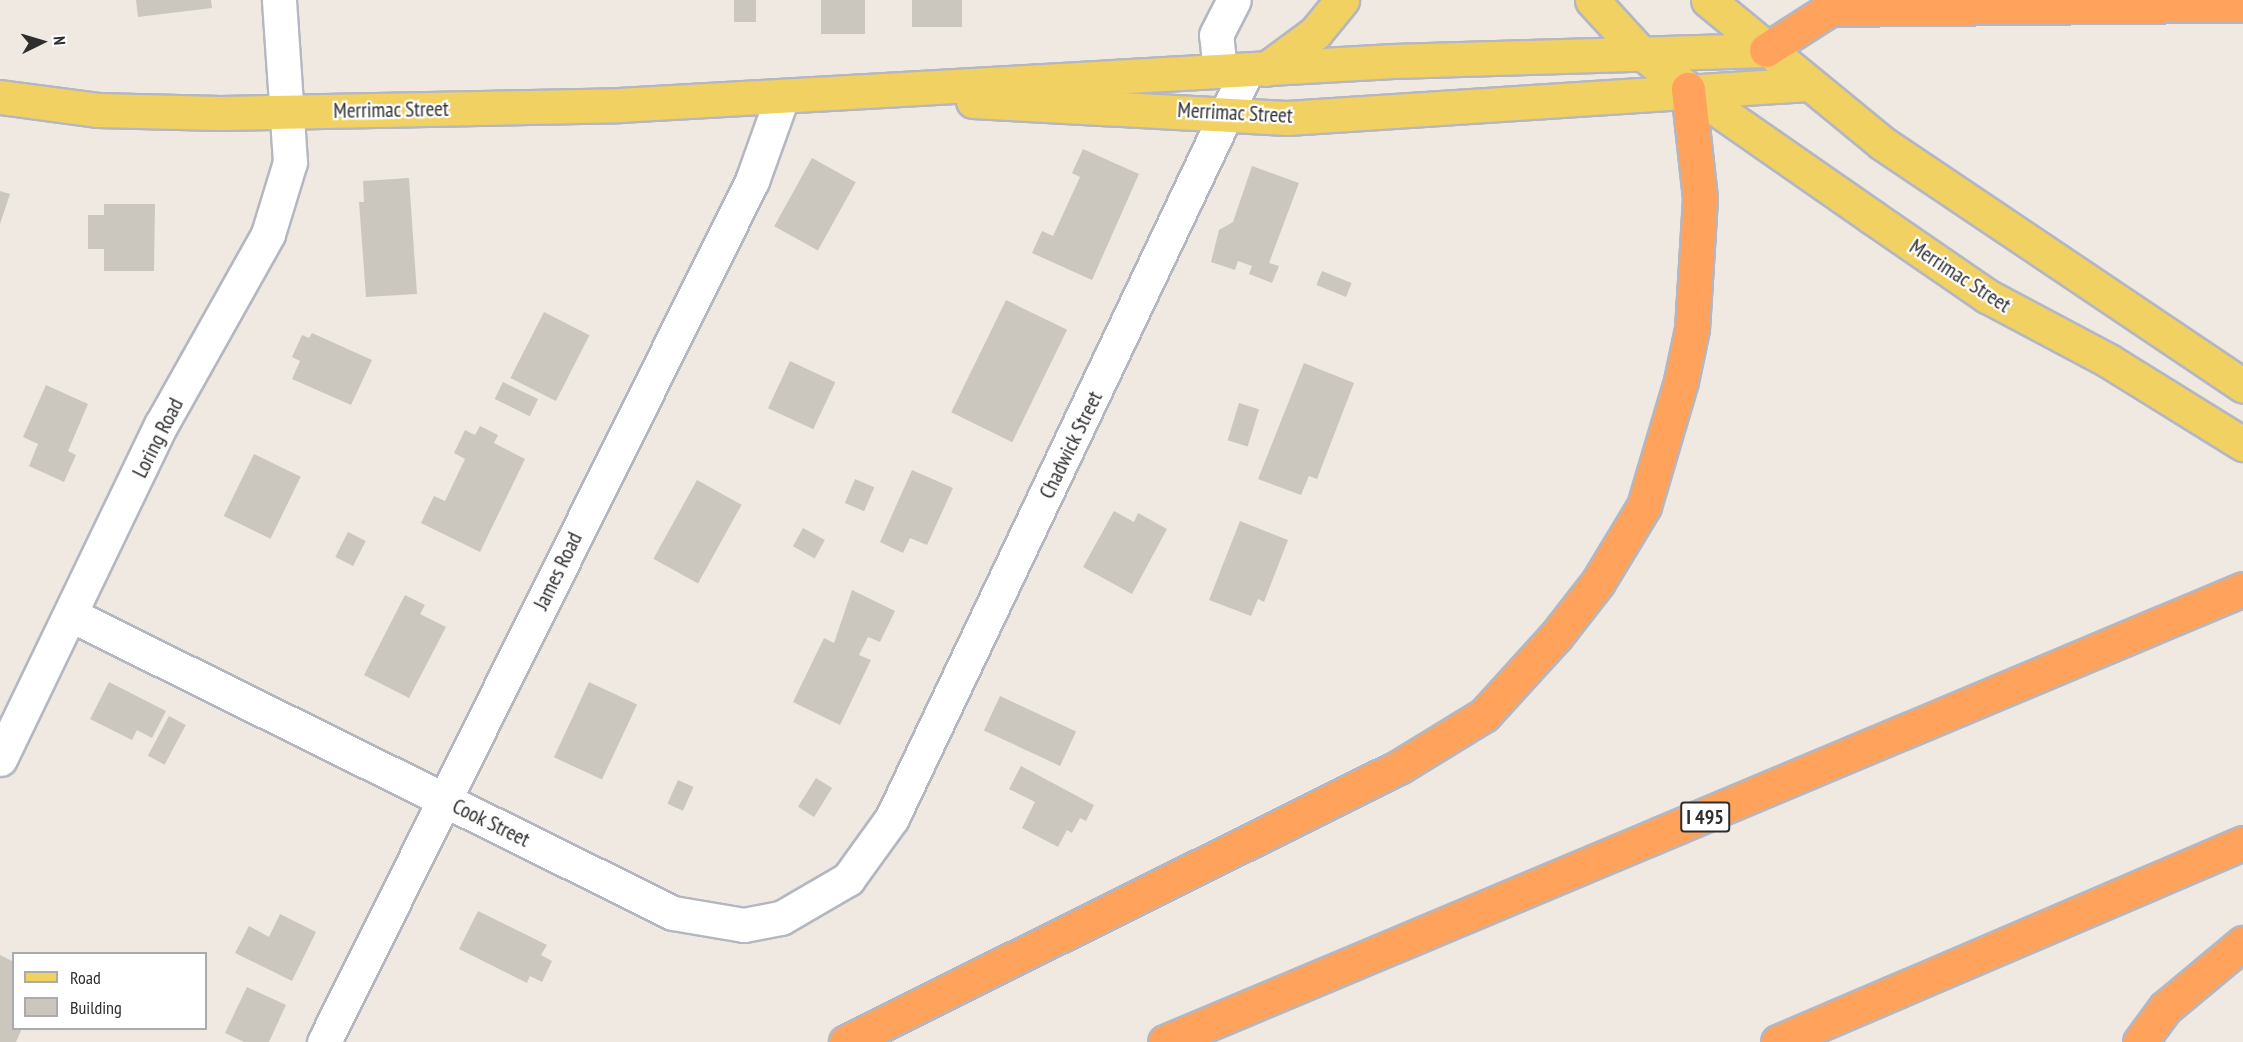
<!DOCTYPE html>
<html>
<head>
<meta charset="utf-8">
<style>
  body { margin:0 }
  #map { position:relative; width:2243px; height:1042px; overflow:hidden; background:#efe9e1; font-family:"PT Sans Narrow",sans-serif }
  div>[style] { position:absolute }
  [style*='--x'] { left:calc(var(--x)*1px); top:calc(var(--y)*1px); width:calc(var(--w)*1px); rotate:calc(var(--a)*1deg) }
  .building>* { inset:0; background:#cbc7bf; transform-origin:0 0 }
  .roads { filter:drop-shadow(2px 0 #b4b7c1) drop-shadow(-2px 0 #b4b7c1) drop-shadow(0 2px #b4b7c1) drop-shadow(0 -2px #b4b7c1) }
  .minor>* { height:33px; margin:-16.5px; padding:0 16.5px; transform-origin:16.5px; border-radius:16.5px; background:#fff }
  .major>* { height:33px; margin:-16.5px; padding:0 16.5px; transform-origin:16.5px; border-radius:16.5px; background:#f2d163 }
  .highway>* { height:33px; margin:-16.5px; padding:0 16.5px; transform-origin:16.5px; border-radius:16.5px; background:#ffa35c }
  span { translate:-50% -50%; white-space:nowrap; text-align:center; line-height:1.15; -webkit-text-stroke:4.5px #fff; paint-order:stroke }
  .shield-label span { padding:2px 4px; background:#fff; border:2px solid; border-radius:4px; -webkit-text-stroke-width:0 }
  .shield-label { font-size:20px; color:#2e2e2e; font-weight:700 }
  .street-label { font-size:21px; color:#2e2e2e }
  .legend { position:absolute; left:12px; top:952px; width:195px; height:78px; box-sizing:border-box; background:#fff; border:2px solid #ababab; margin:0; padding:8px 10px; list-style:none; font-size:18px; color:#2e2e2e }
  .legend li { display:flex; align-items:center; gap:12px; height:30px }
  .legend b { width:30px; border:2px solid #ababab }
  .north { position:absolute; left:12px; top:12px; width:60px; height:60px; -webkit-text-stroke:4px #fff; paint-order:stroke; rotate:85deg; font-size:16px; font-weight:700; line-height:24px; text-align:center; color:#2e2e2e }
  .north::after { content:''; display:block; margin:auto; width:21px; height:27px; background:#2e2e2e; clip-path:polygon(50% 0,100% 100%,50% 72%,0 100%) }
</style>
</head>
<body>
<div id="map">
  <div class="building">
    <i style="clip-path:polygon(136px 0,211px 0,212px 8px,138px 17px)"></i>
    <i style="left:734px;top:0;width:22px;height:22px"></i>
    <i style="left:821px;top:0;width:44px;height:34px"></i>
    <i style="left:912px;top:0;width:50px;height:27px"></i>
    <i style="clip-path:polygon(1083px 149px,1139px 174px,1092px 280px,1032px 253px,1042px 231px,1053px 236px,1080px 177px,1072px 173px)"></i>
    <i style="left:812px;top:158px;width:50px;height:78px;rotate:29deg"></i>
    <i style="clip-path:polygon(1252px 166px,1299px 183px,1269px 263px,1279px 266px,1272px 283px,1249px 274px,1252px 266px,1238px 261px,1235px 270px,1211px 262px,1219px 230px,1233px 222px)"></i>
    <i style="clip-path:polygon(409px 178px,417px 294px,366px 297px,359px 202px,364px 202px,363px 181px)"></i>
    <i style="clip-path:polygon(0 191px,10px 194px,0 224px)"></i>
    <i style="clip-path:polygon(104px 204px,155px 204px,154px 271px,104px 271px,104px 249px,88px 249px,88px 215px,104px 215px)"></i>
    <i style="left:1322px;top:271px;width:32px;height:15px;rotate:22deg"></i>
    <i style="left:1006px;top:300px;width:68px;height:125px;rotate:26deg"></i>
    <i style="left:544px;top:312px;width:51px;height:74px;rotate:27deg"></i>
    <i style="clip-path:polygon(312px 333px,372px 360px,351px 405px,292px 379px,300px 361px,292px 357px,302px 335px,309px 338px)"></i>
    <i style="left:790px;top:361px;width:50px;height:52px;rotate:25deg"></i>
    <i style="clip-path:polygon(1304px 363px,1354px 383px,1317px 479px,1309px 476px,1301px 495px,1258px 479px)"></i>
    <i style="left:503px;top:382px;width:39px;height:19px;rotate:26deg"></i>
    <i style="clip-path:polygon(46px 385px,88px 404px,68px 451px,76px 455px,64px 482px,29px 466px,38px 444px,23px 437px)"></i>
    <i style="left:1239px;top:403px;width:21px;height:39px;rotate:17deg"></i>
    <i style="clip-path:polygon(480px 426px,498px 435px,494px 443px,525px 459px,480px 552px,421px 523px,434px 496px,445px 501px,465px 459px,454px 453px,465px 430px,475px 435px)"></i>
    <i style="left:254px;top:454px;width:52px;height:69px;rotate:26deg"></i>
    <i style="clip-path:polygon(912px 470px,953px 488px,927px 545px,910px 538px,903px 553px,880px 542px)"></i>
    <i style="left:855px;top:479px;width:21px;height:26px;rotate:23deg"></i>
    <i style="left:697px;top:480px;width:51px;height:90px;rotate:29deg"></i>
    <i style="clip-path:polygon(1114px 511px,1134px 522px,1138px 513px,1167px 529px,1132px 594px,1083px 567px)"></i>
    <i style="clip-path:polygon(1240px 521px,1288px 540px,1264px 602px,1258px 599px,1251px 616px,1209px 600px)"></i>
    <i style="left:803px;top:528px;width:25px;height:21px;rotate:29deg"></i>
    <i style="left:348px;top:532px;width:20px;height:28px;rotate:27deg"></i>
    <i style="clip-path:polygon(852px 590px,895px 611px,880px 642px,868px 637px,859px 655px,871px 660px,840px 725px,793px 702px,824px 638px,834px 643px)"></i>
    <i style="clip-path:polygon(405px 595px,425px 605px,420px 614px,446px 627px,409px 698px,364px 675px)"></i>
    <i style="clip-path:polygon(109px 682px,166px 711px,152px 738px,137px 730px,132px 740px,90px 719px)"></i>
    <i style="left:589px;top:682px;width:53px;height:83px;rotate:25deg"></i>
    <i style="left:1000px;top:696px;width:84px;height:38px;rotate:25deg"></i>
    <i style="left:169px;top:716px;width:19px;height:45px;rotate:28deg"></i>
    <i style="clip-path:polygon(1021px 766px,1094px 805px,1086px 821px,1080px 818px,1072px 833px,1067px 830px,1058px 847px,1022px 828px,1035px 802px,1009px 789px)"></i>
    <i style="left:816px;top:778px;width:19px;height:34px;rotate:32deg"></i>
    <i style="left:678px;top:780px;width:17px;height:26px;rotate:24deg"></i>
    <i style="clip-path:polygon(478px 911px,547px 945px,541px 955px,552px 961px,542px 982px,530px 976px,527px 983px,459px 949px)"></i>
    <i style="clip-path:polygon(280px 914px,316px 932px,292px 981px,235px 953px,249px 926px,269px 937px)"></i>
    <i style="clip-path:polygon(0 955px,14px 962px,14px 1028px,22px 1028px,16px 1042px,0 1042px)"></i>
    <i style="clip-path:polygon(247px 987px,286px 1005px,269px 1042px,244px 1042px,225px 1033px)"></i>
  </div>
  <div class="roads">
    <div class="minor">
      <i style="--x:1220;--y:71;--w:36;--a:-96"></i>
      <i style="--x:1216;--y:35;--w:39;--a:-63"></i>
      <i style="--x:73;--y:616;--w:669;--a:26.34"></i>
      <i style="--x:673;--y:913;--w:72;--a:9.6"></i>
      <i style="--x:744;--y:925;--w:38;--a:-11"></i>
      <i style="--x:781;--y:918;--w:78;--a:-30.2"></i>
      <i style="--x:848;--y:879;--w:75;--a:-54.2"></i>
      <i style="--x:892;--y:818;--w:828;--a:-64.61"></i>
      <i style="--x:0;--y:759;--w:371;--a:-64.3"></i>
      <i style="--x:161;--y:425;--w:219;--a:-60.7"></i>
      <i style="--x:268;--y:234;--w:75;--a:-73"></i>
      <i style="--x:290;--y:162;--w:162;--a:-93.9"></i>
      <i style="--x:324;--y:1042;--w:962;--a:-63.57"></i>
      <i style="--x:752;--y:181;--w:89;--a:-70.3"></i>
    </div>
    <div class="major">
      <i style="--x:1592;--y:0;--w:68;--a:47.4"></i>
      <i style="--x:1638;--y:50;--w:63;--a:38"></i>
      <i style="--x:1688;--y:89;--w:224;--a:34.8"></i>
      <i style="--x:1872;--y:217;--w:140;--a:34.5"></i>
      <i style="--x:1987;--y:296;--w:138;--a:28"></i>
      <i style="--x:2109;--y:361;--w:158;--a:31.8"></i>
      <i style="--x:1708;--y:0;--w:225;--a:39.4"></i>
      <i style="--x:1882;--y:143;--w:435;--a:33.9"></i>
      <i style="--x:1266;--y:69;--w:61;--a:-36.3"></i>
      <i style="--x:1315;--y:33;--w:43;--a:-50.7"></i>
      <i style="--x:0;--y:97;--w:98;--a:7.6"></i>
      <i style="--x:97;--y:110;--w:123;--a:1.4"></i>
      <i style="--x:220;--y:113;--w:399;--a:-1.1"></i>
      <i style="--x:619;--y:105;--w:775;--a:-3.25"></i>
      <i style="--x:1393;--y:61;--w:373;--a:-1.7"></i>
      <i style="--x:973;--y:101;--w:314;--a:3.1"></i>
      <i style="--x:1287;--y:118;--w:521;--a:-3.74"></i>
    </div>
    <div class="highway">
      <i style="--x:1766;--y:50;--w:76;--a:-32.6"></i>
      <i style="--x:1830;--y:9;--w:413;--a:-0.6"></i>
      <i style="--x:846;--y:1042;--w:618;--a:-26.44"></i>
      <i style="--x:1399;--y:767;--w:100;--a:-31.5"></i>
      <i style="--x:1484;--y:715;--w:107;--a:-47.7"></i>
      <i style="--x:1556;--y:636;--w:68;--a:-52.1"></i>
      <i style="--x:1598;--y:582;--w:89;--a:-58.8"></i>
      <i style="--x:1644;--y:506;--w:130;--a:-73.5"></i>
      <i style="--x:1681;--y:381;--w:53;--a:-78.1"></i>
      <i style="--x:1692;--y:329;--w:131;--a:-86.5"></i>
      <i style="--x:1700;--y:198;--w:110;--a:-96.3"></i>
      <i style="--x:1165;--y:1042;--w:1169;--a:-22.79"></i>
      <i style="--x:1778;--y:1042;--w:506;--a:-23.17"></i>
      <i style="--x:2140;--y:1042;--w:42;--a:-53.7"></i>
      <i style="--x:2165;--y:1008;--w:102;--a:-39.8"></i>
    </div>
  </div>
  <div class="shield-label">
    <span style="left:1705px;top:817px">I 495</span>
  </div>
  <div class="street-label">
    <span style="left:391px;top:110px;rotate:-1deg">Merrimac Street</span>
    <span style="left:1235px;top:113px;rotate:3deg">Merrimac Street</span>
    <span style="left:1960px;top:276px;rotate:33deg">Merrimac Street</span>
    <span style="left:158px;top:438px;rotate:-63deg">Loring Road</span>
    <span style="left:1071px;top:445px;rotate:-64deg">Chadwick Street</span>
    <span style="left:558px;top:571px;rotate:-64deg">James Road</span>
    <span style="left:491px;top:823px;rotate:26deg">Cook Street</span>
  </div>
  <ul class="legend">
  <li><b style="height:8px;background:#f2d163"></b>Road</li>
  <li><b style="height:16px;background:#cbc7bf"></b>Building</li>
  </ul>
  <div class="north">N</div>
</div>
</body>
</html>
